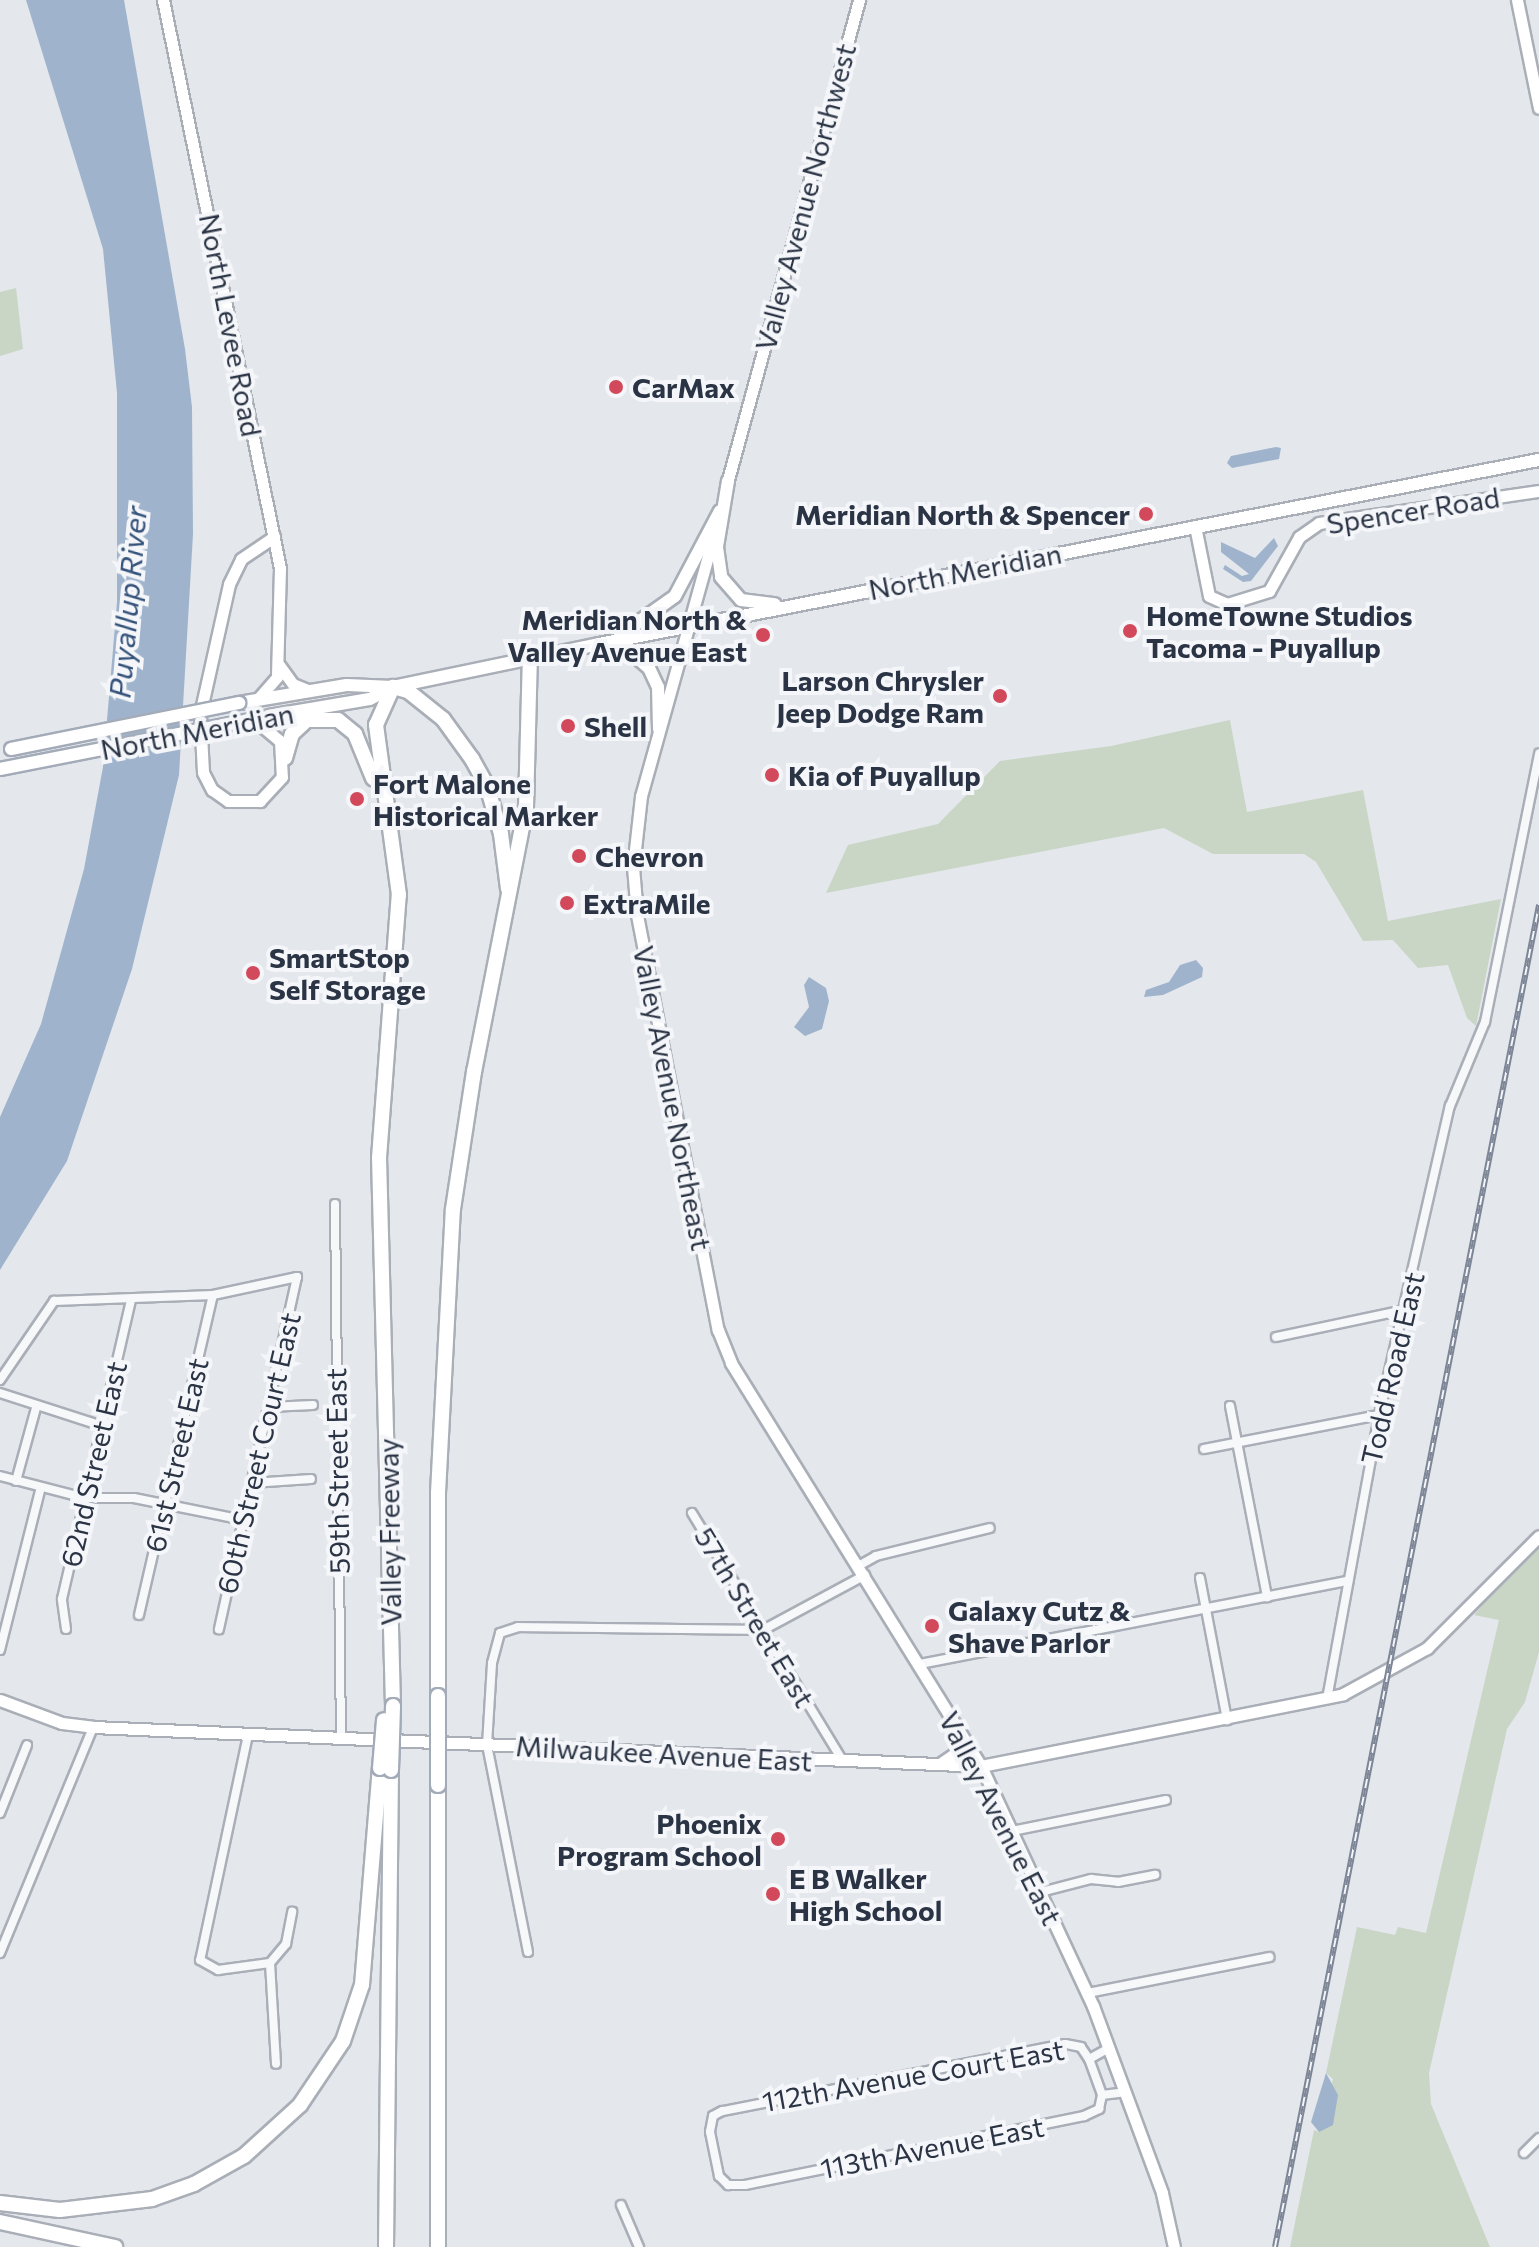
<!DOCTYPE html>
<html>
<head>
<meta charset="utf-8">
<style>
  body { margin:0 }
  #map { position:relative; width:1539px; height:2247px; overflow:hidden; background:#e4e7ec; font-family:Commissioner,sans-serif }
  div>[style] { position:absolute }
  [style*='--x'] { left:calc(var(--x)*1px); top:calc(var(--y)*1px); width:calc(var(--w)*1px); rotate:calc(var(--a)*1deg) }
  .green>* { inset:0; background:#c9d6c5 }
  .water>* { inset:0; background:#9fb4cc }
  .roads { filter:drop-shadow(2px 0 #a9aeb7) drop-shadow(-2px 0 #a9aeb7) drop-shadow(0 2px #a9aeb7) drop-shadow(0 -2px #a9aeb7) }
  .street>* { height:8px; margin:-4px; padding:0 4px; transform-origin:4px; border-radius:4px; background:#f7f8fa }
  .secondary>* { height:11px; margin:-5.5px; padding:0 5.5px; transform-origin:5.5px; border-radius:5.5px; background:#fff }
  .primary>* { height:12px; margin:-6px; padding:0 6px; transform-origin:6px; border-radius:6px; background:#fff }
  .highway>* { height:14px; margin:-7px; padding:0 7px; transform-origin:7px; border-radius:7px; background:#fff }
  .rail>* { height:6px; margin-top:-3px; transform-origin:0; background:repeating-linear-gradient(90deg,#f4f6f9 0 9px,#7d8696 0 18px); box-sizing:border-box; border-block:2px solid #7d8696 }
  .bridges { filter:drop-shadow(2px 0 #a3abb8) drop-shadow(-2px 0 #a3abb8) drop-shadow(0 2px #a3abb8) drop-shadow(0 -2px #a3abb8) }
  .primary-bridge>* { height:12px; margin:-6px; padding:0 6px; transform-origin:6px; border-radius:6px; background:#fff }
  .highway-bridge>* { height:14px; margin:-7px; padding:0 7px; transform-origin:7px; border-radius:7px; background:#fff }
  .dots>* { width:22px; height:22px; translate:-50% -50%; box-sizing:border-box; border:4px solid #f4f6f9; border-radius:50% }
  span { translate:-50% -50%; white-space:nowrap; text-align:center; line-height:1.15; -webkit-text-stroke:8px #f4f6f9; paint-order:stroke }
  .street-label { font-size:28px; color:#2b3445 }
  .poi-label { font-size:28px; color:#2b3445; font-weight:700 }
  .left { translate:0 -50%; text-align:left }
  .right { translate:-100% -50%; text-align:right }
  .water-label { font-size:30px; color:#34527a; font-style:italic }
</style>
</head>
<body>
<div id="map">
  <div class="green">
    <i style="clip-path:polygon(16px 288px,23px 349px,0 356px,0 292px)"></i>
    <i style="clip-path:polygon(1230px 720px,1247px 812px,1363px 790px,1388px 921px,1501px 899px,1476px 1026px,1467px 1018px,1448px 965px,1418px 968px,1393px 940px,1363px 941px,1316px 862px,1304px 854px,1213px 854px,1164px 828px,826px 893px,848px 845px,938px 824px,1000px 761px,1111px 746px)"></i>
    <i style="clip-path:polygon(1539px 1548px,1539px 1652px,1525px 1702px,1507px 1729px,1429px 2073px,1431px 2104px,1490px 2247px,1290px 2247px,1314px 2130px,1319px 2132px,1333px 2079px,1326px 2073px,1357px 1927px,1395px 1935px,1398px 1927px,1426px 1933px,1499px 1620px,1474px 1615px,1515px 1566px)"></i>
  </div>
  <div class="water">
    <i style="clip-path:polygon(26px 0,124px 0,185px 349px,192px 407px,193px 534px,179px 775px,132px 969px,67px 1161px,0 1270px,0 1117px,41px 1024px,84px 869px,103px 767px,117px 602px,117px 393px,103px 249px)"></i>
    <i style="clip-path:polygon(1276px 447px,1281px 448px,1279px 459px,1232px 468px,1227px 463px,1231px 456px)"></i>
    <i style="clip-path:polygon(1274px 538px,1278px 546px,1251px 581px,1243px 582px,1223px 569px,1225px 565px,1242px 576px,1249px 574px,1221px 552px,1221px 542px,1255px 558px)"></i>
    <i style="clip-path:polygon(1196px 960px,1203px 968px,1202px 977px,1163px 995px,1144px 997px,1146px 990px,1169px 982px,1180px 965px)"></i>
    <i style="clip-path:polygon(809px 977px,826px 988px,829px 1001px,822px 1029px,805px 1036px,794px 1027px,809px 1007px,804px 985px)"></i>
    <i style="clip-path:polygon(1326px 2073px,1338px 2095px,1333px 2125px,1319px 2132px,1311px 2122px)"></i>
  </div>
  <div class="roads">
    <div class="street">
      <i style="--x:335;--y:1204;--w:534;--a:89.36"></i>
      <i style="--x:1276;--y:1337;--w:131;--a:-11.9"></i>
      <i style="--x:0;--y:1380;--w:96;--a:-55.6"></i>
      <i style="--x:54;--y:1301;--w:159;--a:-2.2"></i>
      <i style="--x:213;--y:1295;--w:86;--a:-12.1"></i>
      <i style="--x:297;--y:1277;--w:361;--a:102.5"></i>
      <i style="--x:0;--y:1393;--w:107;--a:17.9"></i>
      <i style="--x:1230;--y:1406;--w:195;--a:79"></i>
      <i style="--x:269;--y:1407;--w:44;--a:-2.6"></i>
      <i style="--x:1204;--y:1449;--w:178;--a:-11"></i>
      <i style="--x:0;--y:1476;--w:88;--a:14.5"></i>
      <i style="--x:85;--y:1498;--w:49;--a:0"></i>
      <i style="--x:134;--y:1498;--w:111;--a:11.4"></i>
      <i style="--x:16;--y:1481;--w:76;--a:-74.7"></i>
      <i style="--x:252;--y:1483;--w:59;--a:-3.9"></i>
      <i style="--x:692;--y:1513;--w:290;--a:58.7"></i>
      <i style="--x:860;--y:1565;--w:18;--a:-29"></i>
      <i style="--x:876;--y:1556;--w:117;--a:-13.8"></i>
      <i style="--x:1200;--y:1578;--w:145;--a:79.2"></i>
      <i style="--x:139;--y:1615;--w:328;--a:-77"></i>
      <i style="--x:66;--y:1629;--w:30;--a:-98"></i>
      <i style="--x:62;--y:1599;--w:308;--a:-77"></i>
      <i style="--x:0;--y:1650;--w:168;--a:-75.9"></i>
      <i style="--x:920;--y:1664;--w:436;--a:-11"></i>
      <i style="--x:1327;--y:1699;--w:289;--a:-79.6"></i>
      <i style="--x:1379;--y:1415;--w:317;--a:-77.1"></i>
      <i style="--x:1450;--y:1106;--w:91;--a:-67.4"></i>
      <i style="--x:1485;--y:1022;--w:274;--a:-78.6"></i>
      <i style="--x:248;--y:1735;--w:230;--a:102"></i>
      <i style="--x:200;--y:1960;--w:21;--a:29"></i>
      <i style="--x:218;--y:1970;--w:52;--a:-7.7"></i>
      <i style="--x:270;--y:1963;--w:101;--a:86.6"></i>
      <i style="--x:0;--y:1813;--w:73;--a:-68.3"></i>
      <i style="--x:1012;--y:1831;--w:157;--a:-11.4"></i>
      <i style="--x:1041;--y:1892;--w:52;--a:-14.6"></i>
      <i style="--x:1091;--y:1879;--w:27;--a:6"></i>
      <i style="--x:1118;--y:1882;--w:38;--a:-11"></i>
      <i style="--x:528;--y:1952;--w:211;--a:-101.2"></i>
      <i style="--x:487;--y:1745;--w:82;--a:-86.5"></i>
      <i style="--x:492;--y:1663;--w:31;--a:-75"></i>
      <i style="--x:500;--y:1633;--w:19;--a:-18"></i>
      <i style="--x:518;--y:1627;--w:245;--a:0.7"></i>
      <i style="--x:763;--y:1630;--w:116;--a:-28.3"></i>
      <i style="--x:0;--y:1953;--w:244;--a:-67.6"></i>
      <i style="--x:270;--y:1963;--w:25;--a:-50"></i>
      <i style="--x:286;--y:1944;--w:33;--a:-79"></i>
      <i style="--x:1088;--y:1993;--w:185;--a:-11.2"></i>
      <i style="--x:1109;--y:2048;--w:23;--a:151"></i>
      <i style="--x:1089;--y:2059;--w:14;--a:-124"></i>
      <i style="--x:1081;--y:2047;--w:16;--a:-169"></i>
      <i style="--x:1065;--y:2044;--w:349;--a:168.9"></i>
      <i style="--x:722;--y:2111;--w:10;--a:151"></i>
      <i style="--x:713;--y:2116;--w:16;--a:101"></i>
      <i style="--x:710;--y:2132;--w:45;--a:78.4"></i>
      <i style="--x:719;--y:2176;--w:13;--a:45"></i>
      <i style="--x:728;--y:2185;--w:17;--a:0"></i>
      <i style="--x:745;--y:2185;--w:346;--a:-11.5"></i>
      <i style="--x:1084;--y:2116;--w:17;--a:-25"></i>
      <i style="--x:1099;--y:2109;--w:14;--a:-78"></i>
      <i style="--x:1102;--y:2095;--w:23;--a:-7"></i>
      <i style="--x:1089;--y:2059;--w:38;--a:70"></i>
      <i style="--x:1524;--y:2153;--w:21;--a:-45"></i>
      <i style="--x:621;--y:2205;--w:46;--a:66.8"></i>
    </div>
    <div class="secondary">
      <i style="--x:163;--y:0;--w:580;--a:78.36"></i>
      <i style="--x:280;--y:568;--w:109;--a:91.6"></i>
      <i style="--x:277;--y:677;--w:28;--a:131"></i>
      <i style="--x:1517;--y:0;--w:110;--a:78.5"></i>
      <i style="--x:726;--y:487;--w:505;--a:-74.72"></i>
      <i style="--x:1195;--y:526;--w:71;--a:78.7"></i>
      <i style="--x:1209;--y:596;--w:20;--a:24"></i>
      <i style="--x:1227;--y:604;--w:44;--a:-17.2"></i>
      <i style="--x:1269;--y:591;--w:62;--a:-60.9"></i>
      <i style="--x:1299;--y:537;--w:24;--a:-35"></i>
      <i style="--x:1319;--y:523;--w:222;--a:-8.3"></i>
      <i style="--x:715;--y:531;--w:275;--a:105.6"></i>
      <i style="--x:641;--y:796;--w:71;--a:96.4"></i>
      <i style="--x:633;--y:867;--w:48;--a:85.2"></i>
      <i style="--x:637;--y:915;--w:423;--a:79"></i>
      <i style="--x:718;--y:1330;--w:35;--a:68"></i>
      <i style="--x:731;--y:1363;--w:474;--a:58.2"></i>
      <i style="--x:981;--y:1766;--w:265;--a:65"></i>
      <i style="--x:1093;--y:2006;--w:199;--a:69.7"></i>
      <i style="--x:1162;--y:2193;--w:55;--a:77.5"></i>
      <i style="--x:279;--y:665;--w:24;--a:54"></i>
      <i style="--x:293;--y:684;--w:18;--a:22"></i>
      <i style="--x:256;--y:721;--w:31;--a:40"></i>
      <i style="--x:280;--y:741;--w:36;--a:87"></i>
      <i style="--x:282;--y:777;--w:33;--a:133"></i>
      <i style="--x:260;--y:801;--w:32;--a:180"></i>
      <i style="--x:228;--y:801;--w:19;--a:-145"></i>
      <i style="--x:212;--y:790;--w:20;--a:-117"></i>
      <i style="--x:203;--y:772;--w:58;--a:-93"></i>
      <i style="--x:200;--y:714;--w:133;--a:-77.4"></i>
      <i style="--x:229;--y:584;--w:28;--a:-64"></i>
      <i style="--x:241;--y:559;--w:40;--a:-34"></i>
      <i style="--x:0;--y:1700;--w:66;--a:20.4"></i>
      <i style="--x:62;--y:1723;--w:31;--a:7"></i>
      <i style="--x:93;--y:1727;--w:889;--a:2.51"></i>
      <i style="--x:981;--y:1766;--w:369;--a:-11.2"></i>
      <i style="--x:1343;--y:1694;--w:96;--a:-28.7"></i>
      <i style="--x:1427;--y:1648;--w:158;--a:-45"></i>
      <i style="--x:941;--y:1763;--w:18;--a:-34"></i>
      <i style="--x:956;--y:1753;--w:19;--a:-81"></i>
    </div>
    <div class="primary">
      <i style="--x:728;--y:481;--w:67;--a:99.5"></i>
      <i style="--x:717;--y:547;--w:30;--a:82"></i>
      <i style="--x:721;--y:577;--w:30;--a:49"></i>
      <i style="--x:741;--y:600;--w:34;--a:7"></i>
      <i style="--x:620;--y:635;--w:67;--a:-35.3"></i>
      <i style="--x:675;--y:596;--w:96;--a:-62.1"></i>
      <i style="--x:602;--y:645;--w:34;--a:17"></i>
      <i style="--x:634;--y:655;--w:20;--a:41"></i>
      <i style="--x:649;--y:668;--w:21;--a:65"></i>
      <i style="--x:658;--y:687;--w:42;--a:88.6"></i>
      <i style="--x:239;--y:703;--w:109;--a:-9.5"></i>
      <i style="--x:347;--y:685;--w:46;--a:2.5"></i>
      <i style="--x:269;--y:716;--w:102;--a:-9.6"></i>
      <i style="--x:370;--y:699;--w:26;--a:-28"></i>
      <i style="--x:393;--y:687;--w:210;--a:-11.8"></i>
      <i style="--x:599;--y:644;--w:958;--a:-11.08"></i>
    </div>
    <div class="highway">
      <i style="--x:251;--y:720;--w:87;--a:0"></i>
      <i style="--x:338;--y:720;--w:22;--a:39"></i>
      <i style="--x:355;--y:734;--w:48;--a:67.8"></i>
      <i style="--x:285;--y:758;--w:25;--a:-74"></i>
      <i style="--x:292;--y:734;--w:22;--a:-43"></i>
      <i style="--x:438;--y:1696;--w:203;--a:-90"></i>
      <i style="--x:438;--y:1493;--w:284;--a:-87"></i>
      <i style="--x:453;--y:1209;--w:139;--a:-81.3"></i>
      <i style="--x:474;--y:1072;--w:270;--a:-78.9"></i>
      <i style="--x:526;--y:807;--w:149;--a:-88.5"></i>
      <i style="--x:393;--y:1706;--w:548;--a:-91.46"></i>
      <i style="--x:379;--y:1158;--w:264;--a:-85.7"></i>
      <i style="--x:399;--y:895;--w:172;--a:-97.7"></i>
      <i style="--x:376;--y:725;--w:42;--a:-65.9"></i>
      <i style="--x:393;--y:687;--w:16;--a:15"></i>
      <i style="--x:408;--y:691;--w:45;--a:38.7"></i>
      <i style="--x:443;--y:719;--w:49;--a:54.1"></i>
      <i style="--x:472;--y:759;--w:31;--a:61"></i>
      <i style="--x:487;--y:786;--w:50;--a:73.7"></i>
      <i style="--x:501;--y:834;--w:55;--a:82.7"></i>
      <i style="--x:438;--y:1785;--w:462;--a:90"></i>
      <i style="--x:0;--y:2203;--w:60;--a:6.7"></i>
      <i style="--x:60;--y:2210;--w:93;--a:-6.8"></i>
      <i style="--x:152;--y:2199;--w:45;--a:-19.7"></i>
      <i style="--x:194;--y:2184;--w:57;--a:-29.2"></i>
      <i style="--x:244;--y:2156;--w:76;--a:-42.3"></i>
      <i style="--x:300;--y:2105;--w:77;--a:-56.1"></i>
      <i style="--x:343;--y:2041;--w:59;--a:-71.3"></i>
      <i style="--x:362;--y:1985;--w:218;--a:-85.3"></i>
      <i style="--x:0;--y:2222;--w:118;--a:12.3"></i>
      <i style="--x:386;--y:2247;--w:477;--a:-89.4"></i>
    </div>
  </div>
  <div class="rail">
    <i style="--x:1275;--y:2247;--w:1368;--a:-78.87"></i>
  </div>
  <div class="bridges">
    <div class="primary-bridge">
      <i style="--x:11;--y:749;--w:233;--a:-11.4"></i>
      <i style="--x:0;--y:769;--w:250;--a:-11.1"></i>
    </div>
    <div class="highway-bridge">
      <i style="--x:438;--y:1696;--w:89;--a:90"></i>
      <i style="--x:380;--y:1768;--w:48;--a:-85.2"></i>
      <i style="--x:391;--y:1770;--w:64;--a:-88.2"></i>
    </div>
  </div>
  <div class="dots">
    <i style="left:616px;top:387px;background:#d1495b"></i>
    <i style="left:1146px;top:514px;background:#d1495b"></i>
    <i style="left:1130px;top:631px;background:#d1495b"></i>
    <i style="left:763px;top:635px;background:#d1495b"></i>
    <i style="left:1000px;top:696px;background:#d1495b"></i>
    <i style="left:568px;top:726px;background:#d1495b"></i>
    <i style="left:772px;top:775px;background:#d1495b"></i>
    <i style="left:357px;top:799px;background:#d1495b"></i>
    <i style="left:579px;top:856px;background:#d1495b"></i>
    <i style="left:567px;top:903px;background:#d1495b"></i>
    <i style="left:253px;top:973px;background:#d1495b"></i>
    <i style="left:932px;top:1626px;background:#d1495b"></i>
    <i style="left:778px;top:1839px;background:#d1495b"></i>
    <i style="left:773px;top:1894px;background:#d1495b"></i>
  </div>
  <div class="street-label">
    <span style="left:805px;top:197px;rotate:-75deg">Valley Avenue Northwest</span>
    <span style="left:231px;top:325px;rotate:79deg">North Levee Road</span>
    <span style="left:1413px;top:510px;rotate:-9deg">Spencer Road</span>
    <span style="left:965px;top:571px;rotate:-11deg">North Meridian</span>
    <span style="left:197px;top:731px;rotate:-11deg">North Meridian</span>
    <span style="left:673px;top:1098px;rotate:79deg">Valley Avenue Northeast</span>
    <span style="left:1392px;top:1368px;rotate:-77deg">Todd Road East</span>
    <span style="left:258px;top:1453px;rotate:-77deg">60th Street Court East</span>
    <span style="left:176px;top:1455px;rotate:-77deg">61st Street East</span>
    <span style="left:93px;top:1464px;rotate:-77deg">62nd Street East</span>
    <span style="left:337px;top:1471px;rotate:-91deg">59th Street East</span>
    <span style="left:389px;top:1532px;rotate:-91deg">Valley Freeway</span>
    <span style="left:755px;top:1617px;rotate:59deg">57th Street East</span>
    <span style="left:664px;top:1753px;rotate:3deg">Milwaukee Avenue East</span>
    <span style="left:1001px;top:1818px;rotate:63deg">Valley Avenue East</span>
    <span style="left:913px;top:2075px;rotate:-10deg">112th Avenue Court East</span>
    <span style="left:932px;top:2147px;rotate:-11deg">113th Avenue East</span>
  </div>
  <div class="poi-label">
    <span class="left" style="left:632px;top:387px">CarMax</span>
    <span class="right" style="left:1130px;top:514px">Meridian North &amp; Spencer</span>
    <span class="left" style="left:1146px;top:631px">HomeTowne Studios<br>Tacoma - Puyallup</span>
    <span class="right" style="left:747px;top:635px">Meridian North &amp;<br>Valley Avenue East</span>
    <span class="right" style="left:984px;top:696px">Larson Chrysler<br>Jeep Dodge Ram</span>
    <span class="left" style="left:584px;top:726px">Shell</span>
    <span class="left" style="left:788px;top:775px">Kia of Puyallup</span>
    <span class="left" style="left:373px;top:799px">Fort Malone<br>Historical Marker</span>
    <span class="left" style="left:595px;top:856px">Chevron</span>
    <span class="left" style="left:583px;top:903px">ExtraMile</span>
    <span class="left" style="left:269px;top:973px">SmartStop<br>Self Storage</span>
    <span class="left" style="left:948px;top:1626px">Galaxy Cutz &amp;<br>Shave Parlor</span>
    <span class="right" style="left:762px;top:1839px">Phoenix<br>Program School</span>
    <span class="left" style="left:789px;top:1894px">E B Walker<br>High School</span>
  </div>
  <div class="water-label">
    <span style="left:127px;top:602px;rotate:-85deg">Puyallup River</span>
  </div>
</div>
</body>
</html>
